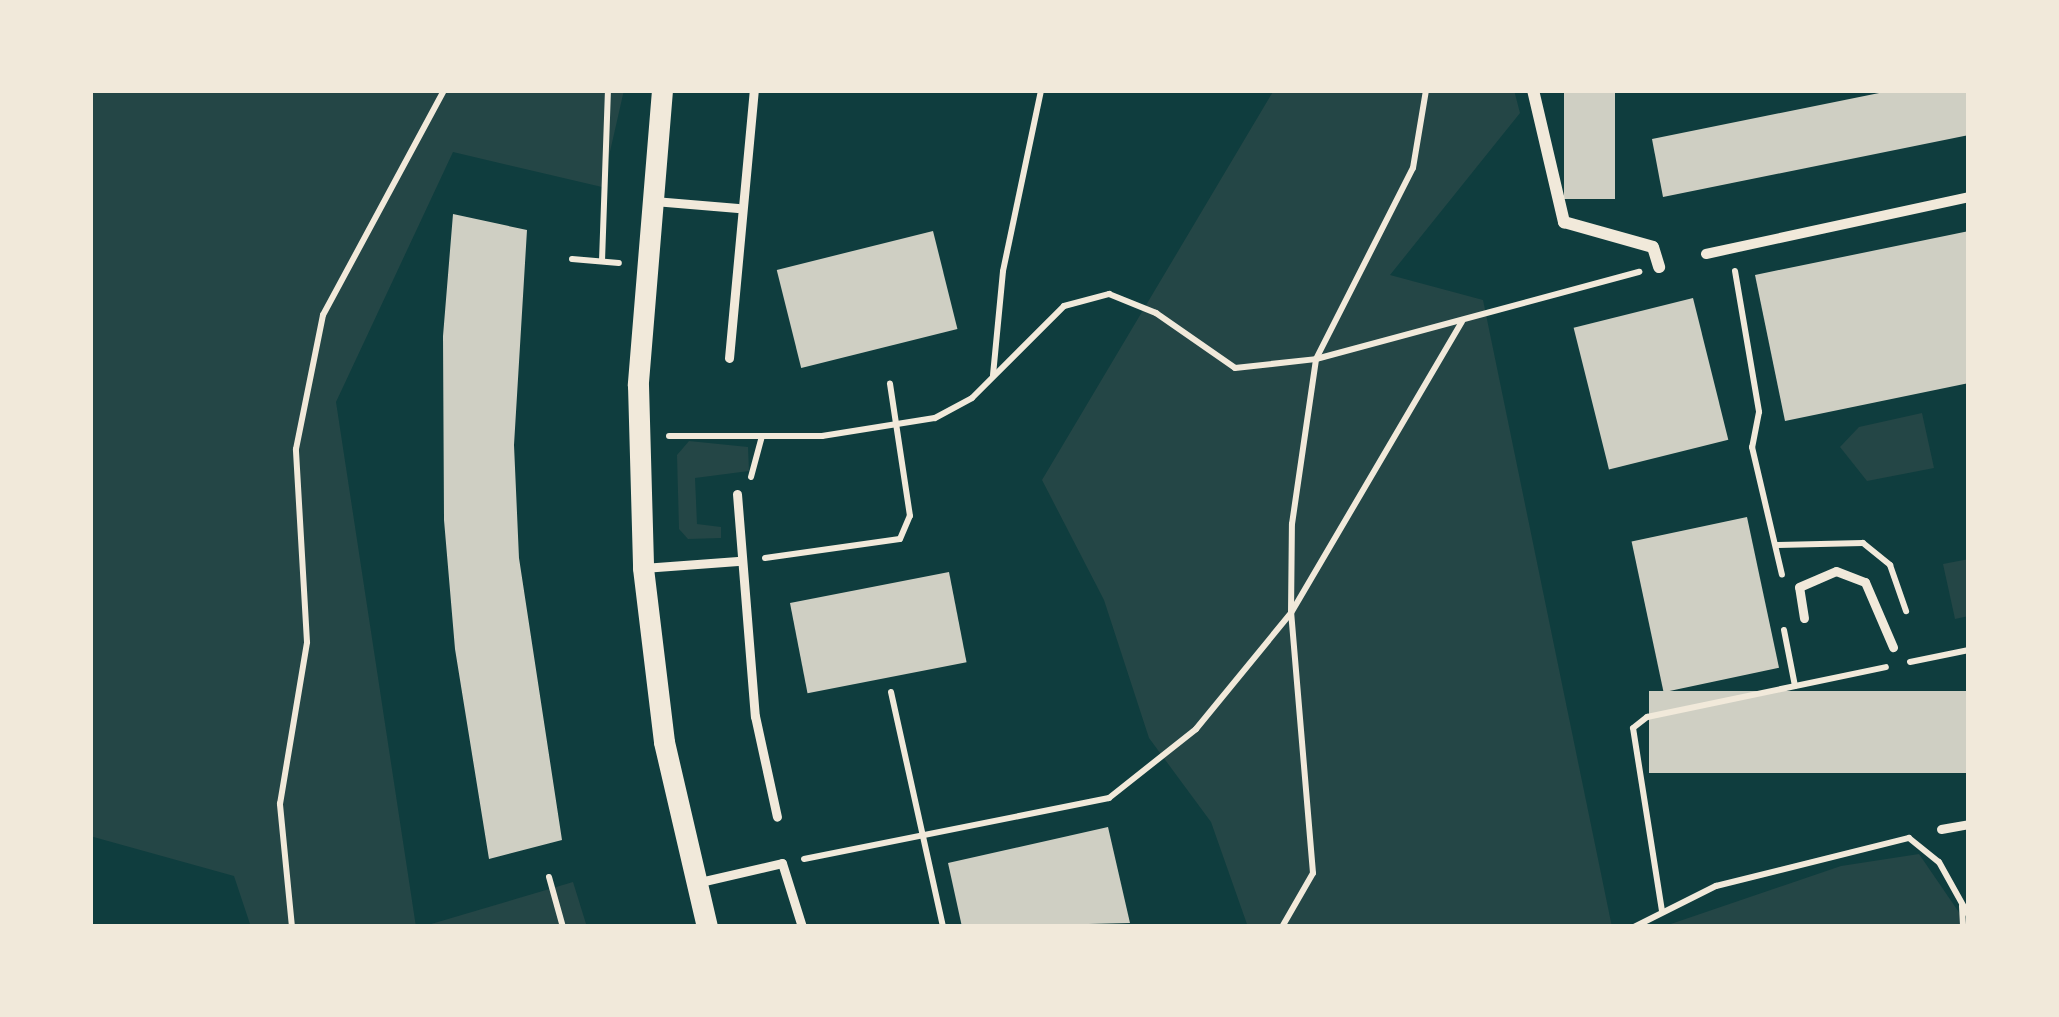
<!DOCTYPE html>
<html>
<head>
<meta charset="utf-8">
<style>
  body { margin:0 }
  #map { position:relative; width:2059px; height:1017px; overflow:hidden; background:#0f3d3e; font-family:Raleway,sans-serif }
  div>[style] { position:absolute }
  [style*='--x'] { left:calc(var(--x)*1px); top:calc(var(--y)*1px); width:calc(var(--w)*1px); rotate:calc(var(--a)*1deg) }
  .green>* { inset:0; background:#244646 }
  .building>* { inset:0; background:#cfcfc3; transform-origin:0 0 }
  .path>* { height:6px; margin:-3px; padding:0 3px; transform-origin:3px; border-radius:3px; background:#f1e9da }
  .service>* { height:9px; margin:-4.5px; padding:0 4.5px; transform-origin:4.5px; border-radius:4.5px; background:#f1e9da }
  .pedestrian>* { height:10px; margin:-5px; padding:0 5px; transform-origin:5px; border-radius:5px; background:#f1e9da }
  .minor>* { height:12px; margin:-6px; padding:0 6px; transform-origin:6px; border-radius:6px; background:#f1e9da }
  .tertiary>* { height:21px; margin:-10.5px; padding:0 10.5px; transform-origin:10.5px; border-radius:10.5px; background:#f1e9da }
  span { translate:-50% -50%; white-space:nowrap; text-align:center; line-height:1.15; -webkit-text-stroke:12px #f1e9da; paint-order:stroke }
  .frame { position:absolute; inset:0; border:93px solid #f1e9da; pointer-events:none }
</style>
</head>
<body>
<div id="map">
  <div class="green">
    <i style="clip-path:polygon(90px 90px,624px 90px,602px 187px,453px 152px,336px 402px,416px 927px,251px 927px,234px 876px,90px 836px)"></i>
    <i style="clip-path:polygon(1274px 90px,1514px 90px,1520px 113px,1390px 275px,1483px 300px,1612px 927px,1248px 927px,1211px 822px,1149px 738px,1104px 600px,1042px 480px)"></i>
    <i style="clip-path:polygon(1922px 413px,1934px 468px,1867px 481px,1840px 447px,1859px 427px)"></i>
    <i style="clip-path:polygon(689px 441px,748px 447px,749px 471px,695px 478px,697px 524px,721px 527px,721px 538px,688px 539px,679px 529px,677px 455px)"></i>
    <i style="clip-path:polygon(1969px 559px,1969px 616px,1955px 619px,1943px 564px)"></i>
    <i style="clip-path:polygon(1919px 854px,1969px 927px,1662px 927px,1841px 866px)"></i>
    <i style="clip-path:polygon(573px 882px,587px 927px,421px 927px)"></i>
  </div>
  <div class="building">
    <i style="left:1564px;top:90px;width:51px;height:109px"></i>
    <i style="clip-path:polygon(1894px 90px,1969px 90px,1969px 135px,1663px 197px,1652px 139px)"></i>
    <i style="clip-path:polygon(453px 214px,527px 230px,514px 445px,519px 558px,562px 840px,489px 859px,455px 649px,444px 520px,443px 336px)"></i>
    <i style="left:933px;top:231px;width:101px;height:161px;rotate:76deg"></i>
    <i style="clip-path:polygon(1969px 231px,1969px 383px,1785px 421px,1755px 275px)"></i>
    <i style="left:1693px;top:298px;width:146px;height:123px;rotate:76deg"></i>
    <i style="left:1747px;top:517px;width:154px;height:118px;rotate:78deg"></i>
    <i style="left:949px;top:572px;width:92px;height:162px;rotate:79deg"></i>
    <i style="left:1969px;top:691px;width:82px;height:320px;rotate:90deg"></i>
    <i style="clip-path:polygon(1108px 827px,1130px 923px,962px 927px,948px 863px)"></i>
  </div>
  <div class="path">
    <i style="--x:572;--y:259;--w:47;--a:4.9"></i>
    <i style="--x:602;--y:261;--w:171;--a:-88"></i>
    <i style="--x:1735;--y:271;--w:143;--a:80.3"></i>
    <i style="--x:1759;--y:412;--w:36;--a:101"></i>
    <i style="--x:1752;--y:447;--w:131;--a:76.8"></i>
    <i style="--x:993;--y:375;--w:104;--a:-84.5"></i>
    <i style="--x:1003;--y:271;--w:185;--a:-78.1"></i>
    <i style="--x:669;--y:436;--w:153;--a:0"></i>
    <i style="--x:822;--y:436;--w:114;--a:-9.1"></i>
    <i style="--x:935;--y:418;--w:42;--a:-28.4"></i>
    <i style="--x:972;--y:398;--w:130;--a:-45"></i>
    <i style="--x:1064;--y:306;--w:47;--a:-14.9"></i>
    <i style="--x:1109;--y:294;--w:51;--a:22"></i>
    <i style="--x:1156;--y:313;--w:96;--a:34.8"></i>
    <i style="--x:1235;--y:368;--w:81;--a:-6.3"></i>
    <i style="--x:1316;--y:359;--w:335;--a:-15.1"></i>
    <i style="--x:751;--y:477;--w:42;--a:-75"></i>
    <i style="--x:1777;--y:545;--w:86;--a:-1.3"></i>
    <i style="--x:1863;--y:543;--w:35;--a:39"></i>
    <i style="--x:1890;--y:565;--w:49;--a:70.8"></i>
    <i style="--x:765;--y:558;--w:136;--a:-8"></i>
    <i style="--x:900;--y:539;--w:25;--a:-67"></i>
    <i style="--x:910;--y:516;--w:134;--a:-98.6"></i>
    <i style="--x:1784;--y:630;--w:57;--a:78.9"></i>
    <i style="--x:1910;--y:662;--w:60;--a:-11.5"></i>
    <i style="--x:891;--y:692;--w:241;--a:77.5"></i>
    <i style="--x:804;--y:859;--w:311;--a:-11.3"></i>
    <i style="--x:1109;--y:798;--w:111;--a:-38.4"></i>
    <i style="--x:1196;--y:729;--w:150;--a:-50.7"></i>
    <i style="--x:1291;--y:613;--w:338;--a:-59.6"></i>
    <i style="--x:549;--y:877;--w:52;--a:74.4"></i>
    <i style="--x:1962;--y:906;--w:21;--a:87"></i>
    <i style="--x:1662;--y:911;--w:185;--a:-99"></i>
    <i style="--x:1633;--y:728;--w:18;--a:-38"></i>
    <i style="--x:1647;--y:717;--w:244;--a:-11.8"></i>
    <i style="--x:292;--y:927;--w:124;--a:-95.6"></i>
    <i style="--x:280;--y:804;--w:164;--a:-80.5"></i>
    <i style="--x:307;--y:642;--w:193;--a:-93.3"></i>
    <i style="--x:296;--y:449;--w:137;--a:-78.6"></i>
    <i style="--x:323;--y:315;--w:255;--a:-61.7"></i>
    <i style="--x:1282;--y:927;--w:62;--a:-60.1"></i>
    <i style="--x:1313;--y:873;--w:261;--a:-94.8"></i>
    <i style="--x:1291;--y:613;--w:89;--a:-89.4"></i>
    <i style="--x:1292;--y:524;--w:167;--a:-81.7"></i>
    <i style="--x:1316;--y:359;--w:214;--a:-63.1"></i>
    <i style="--x:1413;--y:168;--w:79;--a:-80.5"></i>
    <i style="--x:1634;--y:927;--w:92;--a:-26.6"></i>
    <i style="--x:1716;--y:886;--w:199;--a:-14"></i>
    <i style="--x:1909;--y:838;--w:38;--a:39"></i>
    <i style="--x:1939;--y:862;--w:62;--a:60.9"></i>
  </div>
  <div class="service">
    <i style="--x:654;--y:201;--w:84;--a:4.8"></i>
    <i style="--x:729;--y:358;--w:269;--a:-84.7"></i>
    <i style="--x:737;--y:494;--w:223;--a:85.4"></i>
    <i style="--x:755;--y:716;--w:103;--a:77.7"></i>
    <i style="--x:643;--y:568;--w:95;--a:-4.2"></i>
    <i style="--x:1804;--y:618;--w:31;--a:-99"></i>
    <i style="--x:1799;--y:587;--w:40;--a:-23.4"></i>
    <i style="--x:1836;--y:571;--w:31;--a:21"></i>
    <i style="--x:1865;--y:582;--w:71;--a:66.7"></i>
    <i style="--x:1941;--y:829;--w:28;--a:-10"></i>
    <i style="--x:700;--y:882;--w:84;--a:-13"></i>
    <i style="--x:782;--y:863;--w:67;--a:72.6"></i>
  </div>
  <div class="pedestrian">
    <i style="--x:1706;--y:254;--w:269;--a:-12.2"></i>
  </div>
  <div class="minor">
    <i style="--x:1533;--y:90;--w:136;--a:76.8"></i>
    <i style="--x:1564;--y:222;--w:92;--a:15.7"></i>
    <i style="--x:1653;--y:247;--w:21;--a:73"></i>
  </div>
  <div class="tertiary">
    <i style="--x:662;--y:90;--w:296;--a:94.7"></i>
    <i style="--x:638;--y:385;--w:183;--a:88.4"></i>
    <i style="--x:643;--y:568;--w:175;--a:83.1"></i>
    <i style="--x:664;--y:742;--w:190;--a:76.9"></i>
  </div>
  <div class="frame"></div>
</div>
</body>
</html>
